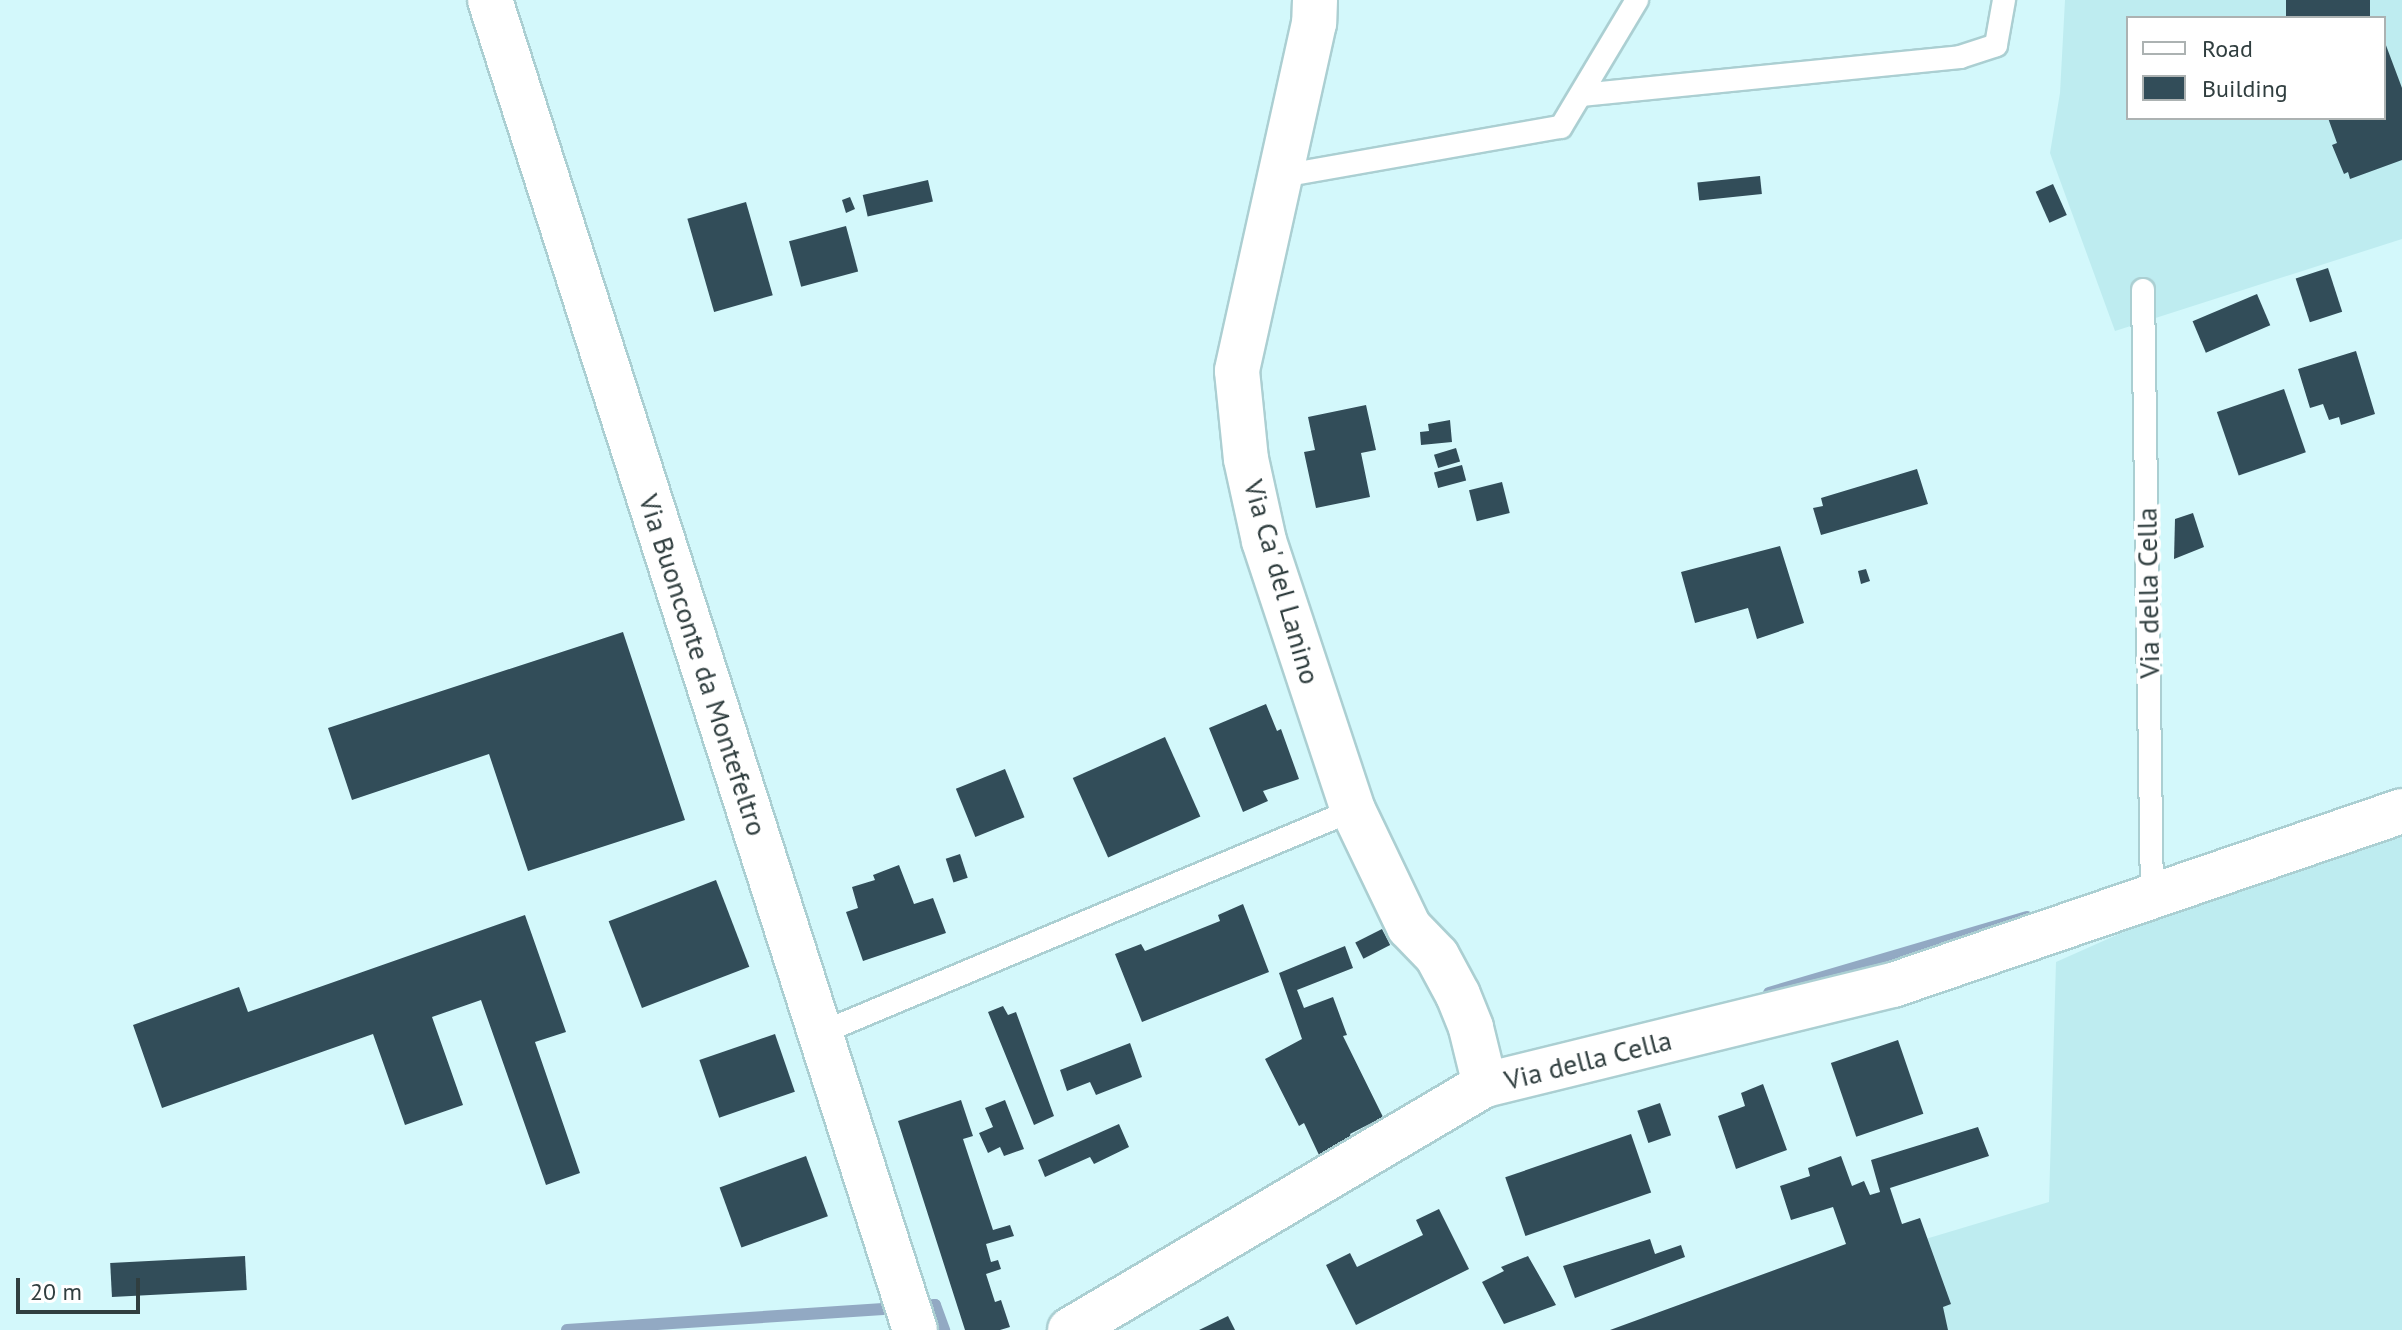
<!DOCTYPE html>
<html>
<head>
<meta charset="utf-8">
<style>
  body { margin:0 }
  #map { position:relative; width:2402px; height:1330px; overflow:hidden; background:#d3f8fb; font-family:"PT Sans",sans-serif }
  div>[style] { position:absolute }
  [style*='--x'] { left:calc(var(--x)*1px); top:calc(var(--y)*1px); width:calc(var(--w)*1px); rotate:calc(var(--a)*1deg) }
  .built>* { inset:0; background:#beecf0 }
  .stream>* { height:12px; margin:-6px; padding:0 6px; transform-origin:6px; border-radius:6px; background:#92a9c3 }
  .building>* { inset:0; background:#324d59; transform-origin:0 0 }
  .roads { filter:drop-shadow(2px 0 #abcfd2) drop-shadow(-2px 0 #abcfd2) drop-shadow(0 2px #abcfd2) drop-shadow(0 -2px #abcfd2) }
  .service>* { height:22px; margin:-11px; padding:0 11px; transform-origin:11px; border-radius:11px; background:#fff }
  .minor>* { height:44px; margin:-22px; padding:0 22px; transform-origin:22px; border-radius:22px; background:#fff }
  .tertiary>* { height:44px; margin:-22px; padding:0 22px; transform-origin:22px; border-radius:22px; background:#fff }
  span { translate:-50% -50%; white-space:nowrap; text-align:center; line-height:1.15; -webkit-text-stroke:8px #fff; paint-order:stroke }
  .street-label { font-size:28px; color:#303e3f }
  .legend { position:absolute; left:2126px; top:16px; width:260px; height:104px; box-sizing:border-box; background:#fff; border:2px solid #acb2b2; margin:0; padding:10px 14px; list-style:none; font-size:24px; color:#303e3f }
  .legend li { display:flex; align-items:center; gap:16px; height:40px }
  .legend b { width:40px; border:2px solid #acb2b2 }
  .scale { position:absolute; left:16px; top:1278px; width:124px; height:36px; box-sizing:border-box; border:4px solid #303e3f; border-top:0; padding-left:10px; font-size:24px; line-height:28px; white-space:nowrap; color:#303e3f; -webkit-text-stroke:6px #fff; paint-order:stroke }
</style>
</head>
<body>
<div id="map">
  <div class="built">
    <i style="clip-path:polygon(evenodd,2065px 0,2402px 0,2402px 239px,2115px 331px,2050px 153px,2060px 93px,2065px 0,2128px 18px,2384px 18px,2384px 118px,2128px 118px,2128px 18px)"></i>
    <i style="clip-path:polygon(2402px 808px,2402px 1330px,1622px 1330px,2049px 1202px,2056px 962px)"></i>
  </div>
  <div class="stream">
    <i style="--x:1769;--y:993;--w:269;--a:-16.4"></i>
    <i style="--x:916;--y:1307;--w:19;--a:-6"></i>
    <i style="--x:935;--y:1305;--w:27;--a:70"></i>
    <i style="--x:567;--y:1330;--w:332;--a:-3.8"></i>
  </div>
  <div class="building">
    <i style="left:2286px;top:0;width:84px;height:19px"></i>
    <i style="clip-path:polygon(2384px 40px,2402px 88px,2402px 160px,2350px 179px,2348px 172px,2344px 174px,2332px 145px,2337px 143px,2328px 118px,2384px 118px)"></i>
    <i style="left:1760px;top:176px;width:18px;height:63px;rotate:84deg"></i>
    <i style="left:928px;top:180px;width:22px;height:67px;rotate:77deg"></i>
    <i style="left:2053px;top:184px;width:34px;height:19px;rotate:66deg"></i>
    <i style="clip-path:polygon(850px 197px,855px 209px,846px 213px,842px 200px)"></i>
    <i style="left:746px;top:202px;width:97px;height:61px;rotate:74deg"></i>
    <i style="left:846px;top:226px;width:47px;height:59px;rotate:75deg"></i>
    <i style="left:2328px;top:268px;width:46px;height:34px;rotate:72deg"></i>
    <i style="left:2257px;top:294px;width:34px;height:70px;rotate:67deg"></i>
    <i style="clip-path:polygon(2356px 351px,2375px 414px,2341px 425px,2339px 417px,2329px 420px,2323px 404px,2310px 408px,2298px 369px)"></i>
    <i style="left:2284px;top:389px;width:67px;height:71px;rotate:71deg"></i>
    <i style="clip-path:polygon(1366px 405px,1376px 450px,1361px 453px,1370px 497px,1316px 508px,1304px 452px,1315px 450px,1308px 417px)"></i>
    <i style="clip-path:polygon(1450px 420px,1452px 442px,1421px 445px,1420px 432px,1429px 431px,1428px 424px)"></i>
    <i style="left:1456px;top:448px;width:14px;height:23px;rotate:73deg"></i>
    <i style="left:1462px;top:465px;width:16px;height:29px;rotate:75deg"></i>
    <i style="clip-path:polygon(1917px 469px,1928px 504px,1821px 535px,1813px 508px,1823px 506px,1821px 498px)"></i>
    <i style="left:1502px;top:482px;width:32px;height:34px;rotate:76deg"></i>
    <i style="clip-path:polygon(2193px 513px,2204px 547px,2174px 559px,2175px 519px)"></i>
    <i style="clip-path:polygon(1780px 546px,1804px 623px,1757px 639px,1748px 608px,1695px 623px,1681px 572px)"></i>
    <i style="clip-path:polygon(1866px 569px,1870px 581px,1861px 584px,1858px 571px)"></i>
    <i style="clip-path:polygon(623px 632px,685px 820px,528px 871px,489px 754px,352px 800px,328px 728px)"></i>
    <i style="clip-path:polygon(1266px 704px,1277px 731px,1281px 729px,1299px 779px,1263px 791px,1268px 801px,1243px 812px,1209px 728px)"></i>
    <i style="left:1165px;top:737px;width:87px;height:101px;rotate:66deg"></i>
    <i style="left:1005px;top:769px;width:52px;height:53px;rotate:68deg"></i>
    <i style="left:960px;top:854px;width:25px;height:15px;rotate:72deg"></i>
    <i style="clip-path:polygon(899px 865px,914px 904px,933px 898px,946px 933px,863px 961px,846px 912px,858px 908px,852px 887px,875px 880px,873px 875px)"></i>
    <i style="left:716px;top:880px;width:93px;height:115px;rotate:69deg"></i>
    <i style="clip-path:polygon(1243px 904px,1269px 972px,1142px 1022px,1115px 954px,1141px 944px,1145px 951px,1220px 921px,1218px 915px)"></i>
    <i style="clip-path:polygon(525px 915px,566px 1032px,535px 1042px,580px 1173px,546px 1185px,481px 1000px,432px 1017px,463px 1105px,405px 1125px,373px 1034px,162px 1108px,133px 1025px,239px 987px,248px 1012px)"></i>
    <i style="left:1382px;top:929px;width:18px;height:30px;rotate:63deg"></i>
    <i style="clip-path:polygon(1345px 946px,1353px 968px,1297px 990px,1304px 1008px,1333px 997px,1347px 1035px,1343px 1036px,1383px 1117px,1350px 1134px,1352px 1139px,1319px 1155px,1304px 1123px,1299px 1126px,1265px 1059px,1302px 1039px,1279px 973px)"></i>
    <i style="clip-path:polygon(1003px 1006px,1008px 1015px,1016px 1012px,1054px 1116px,1034px 1125px,988px 1012px)"></i>
    <i style="left:775px;top:1034px;width:61px;height:80px;rotate:71deg"></i>
    <i style="left:1898px;top:1040px;width:78px;height:71px;rotate:71deg"></i>
    <i style="clip-path:polygon(1130px 1043px,1142px 1077px,1096px 1095px,1090px 1082px,1067px 1091px,1060px 1070px)"></i>
    <i style="clip-path:polygon(1763px 1084px,1787px 1150px,1736px 1169px,1718px 1116px,1745px 1106px,1741px 1093px)"></i>
    <i style="clip-path:polygon(961px 1100px,973px 1136px,963px 1139px,993px 1230px,1010px 1225px,1014px 1236px,986px 1244px,991px 1262px,998px 1260px,1001px 1269px,986px 1274px,995px 1302px,1001px 1300px,1010px 1327px,1000px 1330px,965px 1330px,898px 1121px)"></i>
    <i style="clip-path:polygon(1005px 1100px,1024px 1149px,1004px 1156px,1000px 1147px,988px 1153px,979px 1133px,993px 1127px,985px 1108px)"></i>
    <i style="left:1660px;top:1103px;width:34px;height:24px;rotate:71deg"></i>
    <i style="clip-path:polygon(1119px 1124px,1129px 1147px,1094px 1164px,1090px 1157px,1045px 1177px,1038px 1160px)"></i>
    <i style="clip-path:polygon(1978px 1127px,1989px 1156px,1890px 1188px,1902px 1224px,1920px 1218px,1951px 1304px,1943px 1307px,1948px 1330px,1610px 1330px,1846px 1244px,1833px 1207px,1791px 1220px,1780px 1186px,1810px 1176px,1808px 1168px,1841px 1156px,1852px 1186px,1864px 1181px,1870px 1195px,1880px 1192px,1871px 1160px)"></i>
    <i style="left:1631px;top:1134px;width:62px;height:133px;rotate:71deg"></i>
    <i style="left:806px;top:1156px;width:64px;height:92px;rotate:70deg"></i>
    <i style="clip-path:polygon(1439px 1209px,1469px 1269px,1356px 1325px,1326px 1265px,1350px 1253px,1357px 1267px,1423px 1235px,1416px 1220px)"></i>
    <i style="clip-path:polygon(1650px 1239px,1655px 1254px,1681px 1245px,1685px 1257px,1575px 1298px,1563px 1266px)"></i>
    <i style="left:245px;top:1256px;width:34px;height:135px;rotate:87deg"></i>
    <i style="clip-path:polygon(1528px 1256px,1556px 1305px,1504px 1324px,1482px 1282px,1504px 1271px,1501px 1267px)"></i>
    <i style="clip-path:polygon(1228px 1316px,1235px 1330px,1199px 1330px)"></i>
  </div>
  <div class="roads">
    <div class="service">
      <i style="--x:1581;--y:95;--w:381;--a:-5.7"></i>
      <i style="--x:1960;--y:57;--w:38;--a:-18"></i>
      <i style="--x:1996;--y:45;--w:46;--a:-79.9"></i>
      <i style="--x:1282;--y:176;--w:283;--a:-10"></i>
      <i style="--x:1561;--y:127;--w:148;--a:-59.1"></i>
      <i style="--x:2143;--y:290;--w:605;--a:89.15"></i>
      <i style="--x:821;--y:1033;--w:577;--a:-22.74"></i>
    </div>
    <div class="minor">
      <i style="--x:1315;--y:0;--w:23;--a:92"></i>
      <i style="--x:1314;--y:23;--w:356;--a:102.5"></i>
      <i style="--x:1237;--y:371;--w:88;--a:84.2"></i>
      <i style="--x:1246;--y:459;--w:84;--a:77.6"></i>
      <i style="--x:1264;--y:541;--w:283;--a:71.7"></i>
      <i style="--x:1353;--y:810;--w:130;--a:64.4"></i>
      <i style="--x:1409;--y:927;--w:40;--a:46"></i>
      <i style="--x:1437;--y:956;--w:44;--a:61.7"></i>
      <i style="--x:1458;--y:995;--w:35;--a:68"></i>
      <i style="--x:1471;--y:1028;--w:59;--a:76.2"></i>
      <i style="--x:1070;--y:1330;--w:482;--a:-30.6"></i>
      <i style="--x:1485;--y:1085;--w:420;--a:-13.8"></i>
      <i style="--x:1893;--y:985;--w:538;--a:-18.87"></i>
    </div>
    <div class="tertiary">
      <i style="--x:490;--y:0;--w:1396;--a:72.28"></i>
    </div>
  </div>
  <div class="street-label">
    <span style="left:1282px;top:582px;rotate:74deg">Via Ca' del Lanino</span>
    <span style="left:2148px;top:593px;rotate:-91deg">Via della Cella</span>
    <span style="left:703px;top:665px;rotate:72deg">Via Buonconte da Montefeltro</span>
    <span style="left:1588px;top:1060px;rotate:-14deg">Via della Cella</span>
  </div>
  <ul class="legend">
  <li><b style="height:10px;background:#fff"></b>Road</li>
  <li><b style="height:22px;background:#324d59"></b>Building</li>
  </ul>
  <div class="scale">20 m</div>
</div>
</body>
</html>
